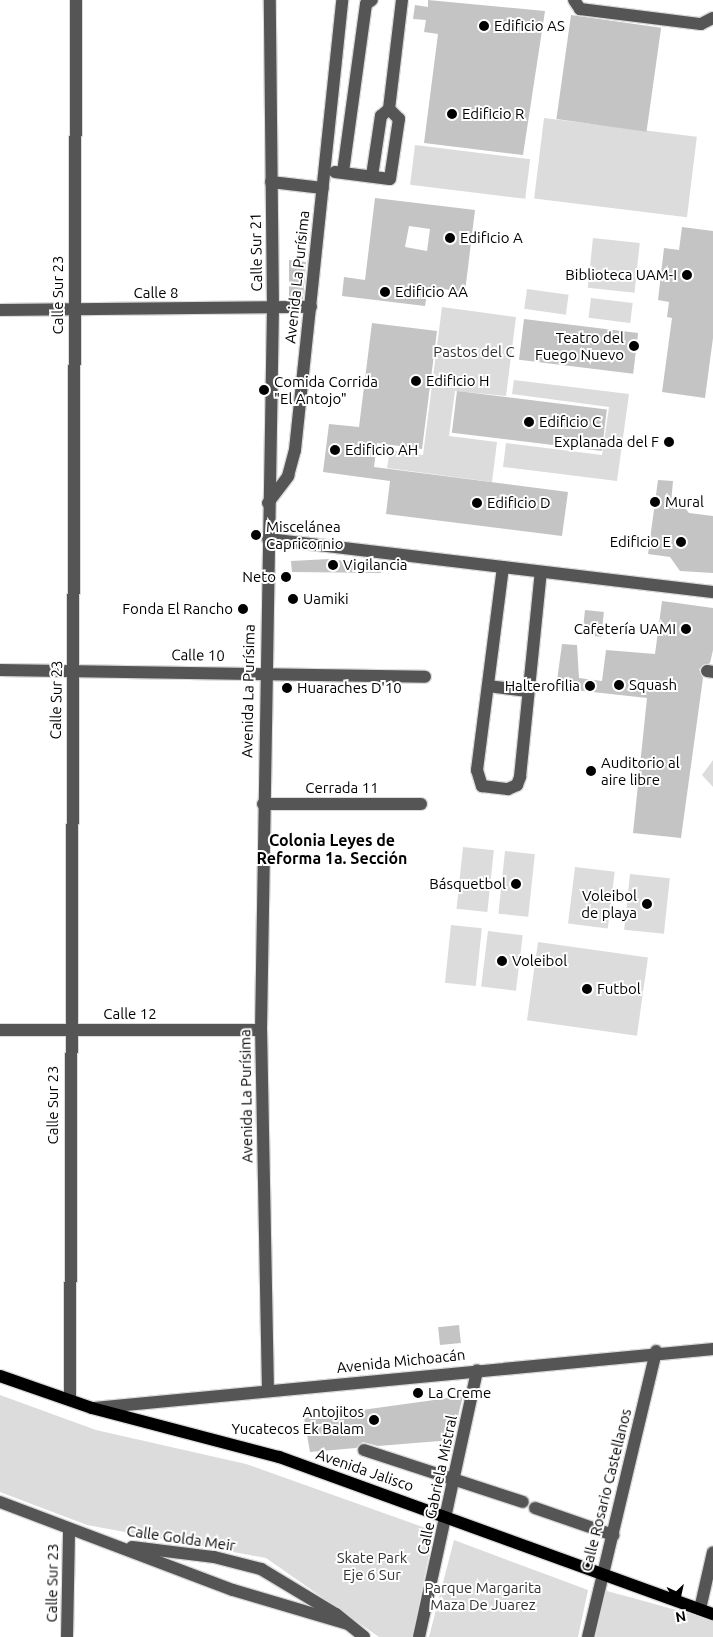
<!DOCTYPE html>
<html>
<head>
<meta charset="utf-8">
<style>
  body { margin:0 }
  #map { position:relative; width:713px; height:1637px; overflow:hidden; background:#fff; font-family:Ubuntu,sans-serif }
  div>[style] { position:absolute }
  [style*='--x'] { left:calc(var(--x)*1px); top:calc(var(--y)*1px); width:calc(var(--w)*1px); rotate:calc(var(--a)*1deg) }
  .green>* { inset:0; background:#dcdcdc; transform-origin:0 0 }
  .building>* { inset:0; background:#c4c4c4; transform-origin:0 0 }
  .roads { filter:drop-shadow(1px 0 #dbdbdb) drop-shadow(-1px 0 #dbdbdb) drop-shadow(0 1px #dbdbdb) drop-shadow(0 -1px #dbdbdb) }
  .minor>* { height:12px; margin:-6px; padding:0 6px; transform-origin:6px; border-radius:6px; background:#555 }
  .major>* { height:12px; margin:-6px; padding:0 6px; transform-origin:6px; border-radius:6px; background:#000 }
  .dots>* { width:14px; height:14px; translate:-50% -50%; box-sizing:border-box; border:2px solid #fff; border-radius:50% }
  span { translate:-50% -50%; white-space:nowrap; text-align:center; line-height:1.15; -webkit-text-stroke:4px #fff; paint-order:stroke }
  .poi-label { font-size:15px; color:#000 }
  .left { translate:0 -50%; text-align:left }
  .right { translate:-100% -50%; text-align:right }
  .street-label { font-size:15px; color:#000 }
  .park-label { font-size:15px; color:#333 }
  .neighbourhood-label { font-size:16px; color:#000; font-weight:700 }
  .north { position:absolute; left:653px; top:1577px; width:50px; height:50px; -webkit-text-stroke:4px #fff; paint-order:stroke; rotate:170deg; font-size:14px; font-weight:700; line-height:20px; text-align:center; color:#000 }
  .north::after { content:''; display:block; margin:auto; width:18px; height:22px; background:#000; clip-path:polygon(50% 0,100% 100%,50% 72%,0 100%) }
</style>
</head>
<body>
<div id="map">
  <div class="green">
    <i style="left:544px;top:118px;width:154px;height:81px;rotate:7deg"></i>
    <i style="left:415px;top:145px;width:116px;height:40px;rotate:7deg"></i>
    <i style="left:593px;top:238px;width:47px;height:50px;rotate:6deg"></i>
    <i style="left:527px;top:289px;width:42px;height:20px;rotate:8deg"></i>
    <i style="left:591px;top:298px;width:42px;height:20px;rotate:7deg"></i>
    <i style="clip-path:polygon(442px 307px,516px 317px,506px 396px,455px 391px,449px 436px,497px 442px,492px 482px,387px 468px,390px 450px,423px 455px)"></i>
    <i style="clip-path:polygon(514px 380px,629px 394px,617px 481px,503px 467px,506px 443px,602px 455px,609px 407px,512px 394px)"></i>
    <i style="clip-path:polygon(713px 760px,713px 787px,702px 775px)"></i>
    <i style="left:463px;top:847px;width:31px;height:62px;rotate:6deg"></i>
    <i style="left:505px;top:851px;width:30px;height:63px;rotate:6deg"></i>
    <i style="left:575px;top:867px;width:40px;height:57px;rotate:7deg"></i>
    <i style="left:630px;top:874px;width:40px;height:56px;rotate:6deg"></i>
    <i style="left:451px;top:925px;width:31px;height:58px;rotate:6deg"></i>
    <i style="left:488px;top:931px;width:35px;height:56px;rotate:7deg"></i>
    <i style="left:538px;top:942px;width:111px;height:79px;rotate:8deg"></i>
    <i style="clip-path:polygon(0 1395px,96px 1430px,246px 1464px,434px 1531px,412px 1637px,379px 1637px,266px 1558px,87px 1525px,0 1492px)"></i>
    <i style="clip-path:polygon(454px 1540px,588px 1590px,578px 1637px,429px 1637px)"></i>
    <i style="clip-path:polygon(596px 1588px,713px 1620px,713px 1637px,589px 1637px)"></i>
  </div>
  <div class="building">
    <i style="clip-path:polygon(428px 0,545px 11px,523px 155px,424px 143px,438px 34px,424px 32px,426px 20px,413px 19px,415px 5px,428px 7px)"></i>
    <i style="left:571px;top:15px;width:91px;height:105px;rotate:8deg"></i>
    <i style="clip-path:polygon(evenodd,375px 198px,475px 210px,465px 292px,428px 287px,425px 306px,342px 296px,344px 277px,365px 280px,375px 198px,409px 226px,430px 229px,427px 251px,405px 247px,409px 226px)"></i>
    <i style="clip-path:polygon(682px 227px,713px 231px,713px 338px,705px 398px,662px 392px,672px 318px,667px 317px,669px 302px,658px 300px,664px 248px,679px 250px)"></i>
    <i style="clip-path:polygon(289px 260px,306px 262px,303px 299px,289px 299px)"></i>
    <i style="left:524px;top:319px;width:115px;height:41px;rotate:7deg"></i>
    <i style="clip-path:polygon(372px 323px,437px 331px,422px 449px,377px 443px,374px 467px,568px 492px,562px 536px,386px 514px,390px 481px,323px 472px,329px 424px,359px 427px)"></i>
    <i style="left:457px;top:391px;width:151px;height:42px;rotate:7deg"></i>
    <i style="clip-path:polygon(658px 480px,673px 481px,671px 503px,681px 503px,689px 513px,713px 516px,713px 573px,680px 571px,670px 557px,648px 554px)"></i>
    <i style="clip-path:polygon(329px 559px,382px 566px,381px 573px,292px 572px,291px 561px)"></i>
    <i style="clip-path:polygon(662px 601px,713px 608px,713px 650px,710px 663px,699px 669px,703px 678px,681px 838px,633px 833px,647px 698px,556px 688px,562px 644px,577px 645px,579px 678px,602px 681px,606px 650px,655px 654px)"></i>
    <i style="left:585px;top:610px;width:19px;height:25px;rotate:6deg"></i>
    <i style="left:459px;top:1325px;width:18px;height:21px;rotate:84deg"></i>
    <i style="clip-path:polygon(463px 1396px,452px 1440px,378px 1446px,363px 1442px,356px 1448px,310px 1452px,304px 1418px)"></i>
  </div>
  <div class="roads">
    <div class="minor">
      <i style="--x:574;--y:0;--w:11;--a:56"></i>
      <i style="--x:580;--y:9;--w:122;--a:7.1"></i>
      <i style="--x:701;--y:24;--w:13;--a:-27"></i>
      <i style="--x:335;--y:172;--w:55;--a:7.3"></i>
      <i style="--x:390;--y:179;--w:61;--a:-81.5"></i>
      <i style="--x:399;--y:119;--w:14;--a:-135"></i>
      <i style="--x:343;--y:172;--w:170;--a:-82.2"></i>
      <i style="--x:366;--y:4;--w:7;--a:-34"></i>
      <i style="--x:372;--y:176;--w:61;--a:-81.5"></i>
      <i style="--x:381;--y:116;--w:11;--a:-41"></i>
      <i style="--x:389;--y:109;--w:110;--a:-83.2"></i>
      <i style="--x:271;--y:182;--w:52;--a:6.6"></i>
      <i style="--x:0;--y:310;--w:311;--a:-0.6"></i>
      <i style="--x:268;--y:503;--w:34;--a:-53"></i>
      <i style="--x:288;--y:476;--w:27;--a:-75"></i>
      <i style="--x:295;--y:450;--w:452;--a:-84"></i>
      <i style="--x:268;--y:539;--w:448;--a:6.8"></i>
      <i style="--x:503;--y:567;--w:205;--a:97.3"></i>
      <i style="--x:477;--y:770;--w:17;--a:73"></i>
      <i style="--x:482;--y:786;--w:26;--a:7"></i>
      <i style="--x:508;--y:789;--w:10;--a:-24"></i>
      <i style="--x:517;--y:785;--w:9;--a:-69"></i>
      <i style="--x:520;--y:777;--w:206;--a:-84.2"></i>
      <i style="--x:0;--y:670;--w:425;--a:0.9"></i>
      <i style="--x:707;--y:671;--w:6;--a:9"></i>
      <i style="--x:488;--y:686;--w:40;--a:7.1"></i>
      <i style="--x:263;--y:804;--w:158;--a:0"></i>
      <i style="--x:0;--y:1030;--w:261;--a:0"></i>
      <i style="--x:268;--y:1391;--w:361;--a:-91.1"></i>
      <i style="--x:261;--y:1030;--w:721;--a:-89.05"></i>
      <i style="--x:273;--y:309;--w:309;--a:-90.6"></i>
      <i style="--x:70;--y:1400;--w:1400;--a:-89.75"></i>
      <i style="--x:94;--y:1408;--w:622;--a:-5.44"></i>
      <i style="--x:364;--y:1450;--w:167;--a:18.1"></i>
      <i style="--x:0;--y:1502;--w:249;--a:20.7"></i>
      <i style="--x:233;--y:1590;--w:120;--a:16.5"></i>
      <i style="--x:535;--y:1508;--w:83;--a:19.1"></i>
      <i style="--x:132;--y:1547;--w:83;--a:7"></i>
      <i style="--x:214;--y:1557;--w:49;--a:14.3"></i>
      <i style="--x:261;--y:1569;--w:87;--a:31"></i>
      <i style="--x:336;--y:1614;--w:36;--a:39"></i>
      <i style="--x:700;--y:1609;--w:58;--a:-77.2"></i>
      <i style="--x:67;--y:1637;--w:108;--a:-88.9"></i>
      <i style="--x:419;--y:1637;--w:273;--a:-77.7"></i>
      <i style="--x:588;--y:1637;--w:294;--a:-76.6"></i>
    </div>
    <div class="major">
      <i style="--x:0;--y:1376;--w:97;--a:19.2"></i>
      <i style="--x:92;--y:1408;--w:193;--a:14.7"></i>
      <i style="--x:279;--y:1457;--w:462;--a:19.9"></i>
    </div>
  </div>
  <div class="dots">
    <i style="left:484px;top:26px;background:#000"></i>
    <i style="left:452px;top:114px;background:#000"></i>
    <i style="left:450px;top:238px;background:#000"></i>
    <i style="left:687px;top:275px;background:#000"></i>
    <i style="left:385px;top:292px;background:#000"></i>
    <i style="left:634px;top:346px;background:#000"></i>
    <i style="left:416px;top:381px;background:#000"></i>
    <i style="left:264px;top:390px;background:#000"></i>
    <i style="left:529px;top:422px;background:#000"></i>
    <i style="left:669px;top:442px;background:#000"></i>
    <i style="left:335px;top:450px;background:#000"></i>
    <i style="left:655px;top:502px;background:#000"></i>
    <i style="left:477px;top:503px;background:#000"></i>
    <i style="left:256px;top:535px;background:#000"></i>
    <i style="left:681px;top:542px;background:#000"></i>
    <i style="left:333px;top:565px;background:#000"></i>
    <i style="left:286px;top:577px;background:#000"></i>
    <i style="left:293px;top:599px;background:#000"></i>
    <i style="left:243px;top:609px;background:#000"></i>
    <i style="left:686px;top:629px;background:#000"></i>
    <i style="left:619px;top:685px;background:#000"></i>
    <i style="left:590px;top:686px;background:#000"></i>
    <i style="left:287px;top:688px;background:#000"></i>
    <i style="left:591px;top:771px;background:#000"></i>
    <i style="left:516px;top:884px;background:#000"></i>
    <i style="left:647px;top:904px;background:#000"></i>
    <i style="left:502px;top:961px;background:#000"></i>
    <i style="left:587px;top:989px;background:#000"></i>
    <i style="left:418px;top:1393px;background:#000"></i>
    <i style="left:374px;top:1420px;background:#000"></i>
  </div>
  <div class="poi-label">
    <span class="left" style="left:494px;top:26px">Edificio AS</span>
    <span class="left" style="left:462px;top:114px">Edificio R</span>
    <span class="left" style="left:460px;top:238px">Edificio A</span>
    <span class="right" style="left:677px;top:275px">Biblioteca UAM-I</span>
    <span class="left" style="left:395px;top:292px">Edificio AA</span>
    <span class="right" style="left:624px;top:346px">Teatro del<br>Fuego Nuevo</span>
    <span class="left" style="left:274px;top:390px">Comida Corrida<br>"El Antojo"</span>
    <span class="left" style="left:426px;top:381px">Edificio H</span>
    <span class="left" style="left:539px;top:422px">Edificio C</span>
    <span class="right" style="left:659px;top:442px">Explanada del F</span>
    <span class="left" style="left:345px;top:450px">Edificio AH</span>
    <span class="left" style="left:665px;top:502px">Mural</span>
    <span class="left" style="left:487px;top:503px">Edificio D</span>
    <span class="left" style="left:266px;top:535px">Miscelánea<br>Capricornio</span>
    <span class="right" style="left:671px;top:542px">Edificio E</span>
    <span class="left" style="left:343px;top:565px">Vigilancia</span>
    <span class="right" style="left:276px;top:577px">Neto</span>
    <span class="left" style="left:303px;top:599px">Uamiki</span>
    <span class="right" style="left:233px;top:609px">Fonda El Rancho</span>
    <span class="right" style="left:676px;top:629px">Cafetería UAMI</span>
    <span class="left" style="left:629px;top:685px">Squash</span>
    <span class="right" style="left:580px;top:686px">Halterofilia</span>
    <span class="left" style="left:297px;top:688px">Huaraches D'10</span>
    <span class="left" style="left:601px;top:771px">Auditorio al<br>aire libre</span>
    <span class="right" style="left:506px;top:884px">Básquetbol</span>
    <span class="right" style="left:637px;top:904px">Voleibol<br>de playa</span>
    <span class="left" style="left:512px;top:961px">Voleibol</span>
    <span class="left" style="left:597px;top:989px">Futbol</span>
    <span class="left" style="left:428px;top:1393px">La Creme</span>
    <span class="right" style="left:364px;top:1420px">Antojitos<br>Yucatecos Ek Balam</span>
  </div>
  <div class="street-label">
    <span style="left:256px;top:252px;rotate:-91deg">Calle Sur 21</span>
    <span style="left:297px;top:277px;rotate:-84deg">Avenida La Purísima</span>
    <span style="left:156px;top:293px">Calle 8</span>
    <span style="left:58px;top:295px;rotate:-90deg">Calle Sur 23</span>
    <span style="left:198px;top:655px;rotate:1deg">Calle 10</span>
    <span style="left:248px;top:691px;rotate:-89deg">Avenida La Purísima</span>
    <span style="left:56px;top:700px;rotate:-89deg">Calle Sur 23</span>
    <span style="left:342px;top:788px">Cerrada 11</span>
    <span style="left:130px;top:1014px">Calle 12</span>
    <span style="left:246px;top:1096px;rotate:-91deg">Avenida La Purísima</span>
    <span style="left:53px;top:1105px;rotate:-90deg">Calle Sur 23</span>
    <span style="left:401px;top:1361px;rotate:-6deg">Avenida Michoacán</span>
    <span style="left:365px;top:1470px;rotate:19deg">Avenida Jalisco</span>
    <span style="left:437px;top:1485px;rotate:-78deg">Calle Gabriela Mistral</span>
    <span style="left:606px;top:1490px;rotate:-76deg">Calle Rosario Castellanos</span>
    <span style="left:181px;top:1538px;rotate:8deg">Calle Golda Meir</span>
    <span style="left:52px;top:1583px;rotate:-89deg">Calle Sur 23</span>
  </div>
  <div class="park-label">
    <span style="left:474px;top:352px">Pastos del C</span>
    <span style="left:372px;top:1566px">Skate Park<br>Eje 6 Sur</span>
    <span style="left:483px;top:1596px">Parque Margarita<br>Maza De Juarez</span>
  </div>
  <div class="neighbourhood-label">
    <span style="left:332px;top:849px">Colonia Leyes de<br>Reforma 1a. Sección</span>
  </div>
  <div class="north">N</div>
</div>
</body>
</html>
